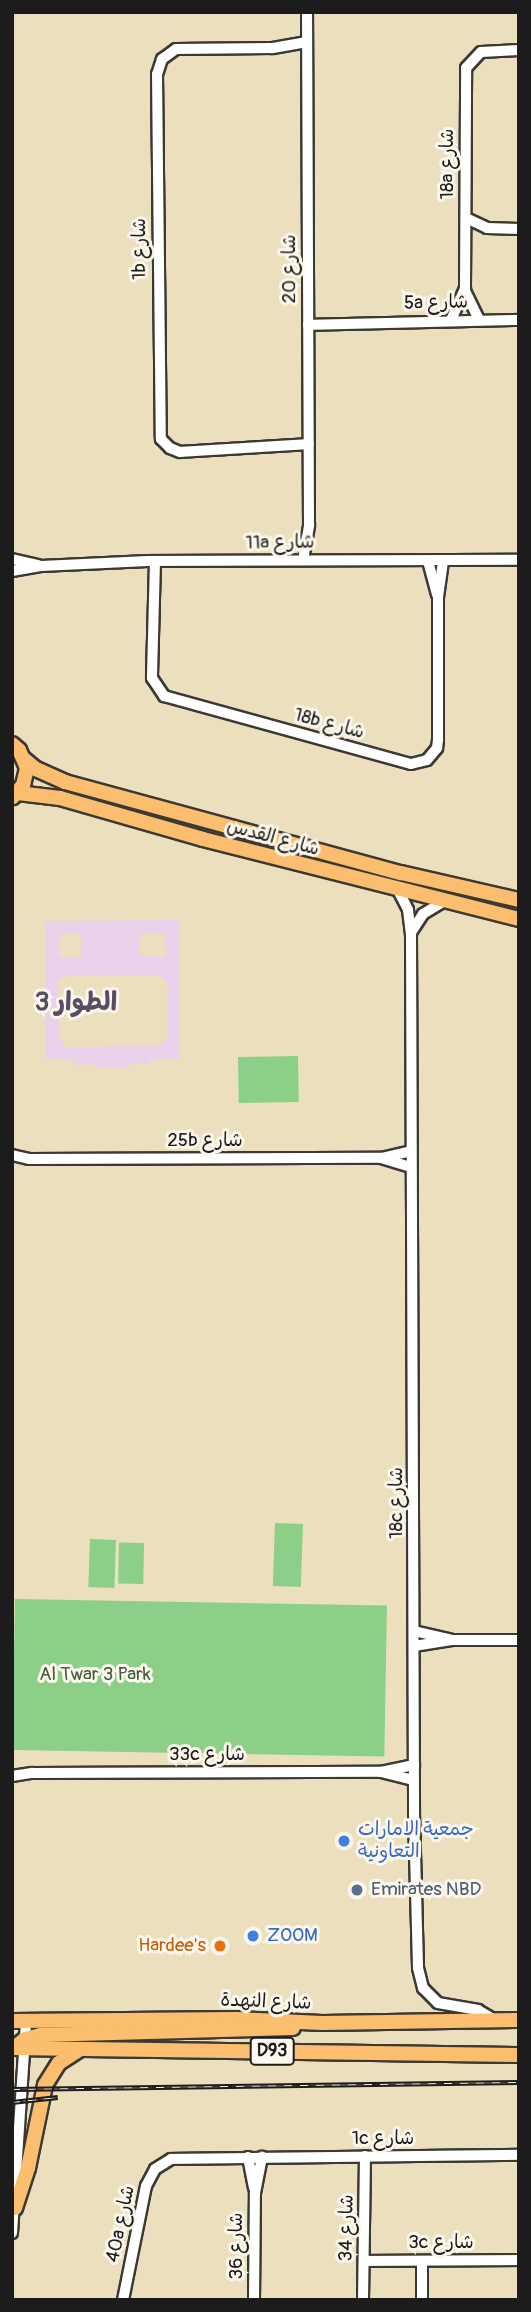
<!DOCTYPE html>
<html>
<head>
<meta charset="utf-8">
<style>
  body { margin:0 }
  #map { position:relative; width:531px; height:2312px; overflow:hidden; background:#ecdfbe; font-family:Pangolin,"Playpen Sans Arabic",sans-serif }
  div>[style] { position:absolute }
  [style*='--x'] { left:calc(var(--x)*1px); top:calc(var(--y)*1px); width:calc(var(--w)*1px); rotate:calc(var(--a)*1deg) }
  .built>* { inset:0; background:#ead1ec }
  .green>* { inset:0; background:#8ccf87; transform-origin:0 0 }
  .roads { filter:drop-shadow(2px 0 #3b3934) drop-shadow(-2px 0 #3b3934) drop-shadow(0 2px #3b3934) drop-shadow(0 -2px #3b3934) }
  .minor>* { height:10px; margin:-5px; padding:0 5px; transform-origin:5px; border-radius:5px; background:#fff }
  .major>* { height:14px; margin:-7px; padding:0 7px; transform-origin:7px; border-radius:7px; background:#fbbe6e }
  .rail>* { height:5px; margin-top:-2.5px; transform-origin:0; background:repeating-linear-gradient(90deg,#fbf7ec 0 8px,#1c1c1c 0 16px); box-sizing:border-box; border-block:2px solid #1c1c1c }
  .dots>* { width:19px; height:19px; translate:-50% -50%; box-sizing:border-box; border:4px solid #fbf7ec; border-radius:50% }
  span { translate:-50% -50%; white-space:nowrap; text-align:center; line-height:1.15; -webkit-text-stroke:6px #fbf7ec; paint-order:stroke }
  .shield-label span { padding:2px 5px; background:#fbf7ec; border:2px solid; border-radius:5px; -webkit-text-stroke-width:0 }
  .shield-label { font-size:18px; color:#1c1c1c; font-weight:700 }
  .street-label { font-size:19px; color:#1c1c1c }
  .park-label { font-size:19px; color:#435b41 }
  .shop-label { font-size:19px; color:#366cbe }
  .left { translate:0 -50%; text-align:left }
  .service-label { font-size:19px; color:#4e5e75 }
  .food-label { font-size:19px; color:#c56008 }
  .right { translate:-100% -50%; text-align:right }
  .district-label { font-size:26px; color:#574e66; font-weight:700 }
  .frame { position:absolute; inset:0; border:14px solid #1c1c1c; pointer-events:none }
</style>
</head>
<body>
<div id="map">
  <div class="built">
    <i style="clip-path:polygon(evenodd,180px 920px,179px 1059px,149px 1059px,149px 1064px,129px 1064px,129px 1068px,96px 1068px,96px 1064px,76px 1065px,76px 1060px,46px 1060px,46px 921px,180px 920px,59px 934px,81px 934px,81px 957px,59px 957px,59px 934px,180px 920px,140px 934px,165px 934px,165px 957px,140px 956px,140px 934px,180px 920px,66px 975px,159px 975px,167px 982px,167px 1039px,159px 1046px,66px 1047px,59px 1038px,58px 982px,66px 975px)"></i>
  </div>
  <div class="green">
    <i style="left:298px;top:1056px;width:46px;height:60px;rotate:89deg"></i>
    <i style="left:275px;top:1523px;width:28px;height:63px;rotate:2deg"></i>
    <i style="left:90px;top:1539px;width:26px;height:48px;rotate:2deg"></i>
    <i style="left:144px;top:1543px;width:41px;height:25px;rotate:91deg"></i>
    <i style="left:15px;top:1599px;width:372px;height:151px;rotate:1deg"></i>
  </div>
  <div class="roads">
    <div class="minor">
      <i style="--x:307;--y:42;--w:36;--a:170"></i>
      <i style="--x:272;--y:48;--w:96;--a:179.4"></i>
      <i style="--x:176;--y:49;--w:17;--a:144"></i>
      <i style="--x:162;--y:59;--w:16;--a:108"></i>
      <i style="--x:157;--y:74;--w:365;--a:89.4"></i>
      <i style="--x:161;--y:439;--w:13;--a:45"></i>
      <i style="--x:170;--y:448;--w:11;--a:22"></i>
      <i style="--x:180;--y:452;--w:129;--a:-3.5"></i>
      <i style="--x:466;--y:218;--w:23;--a:25"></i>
      <i style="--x:487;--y:228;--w:32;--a:2"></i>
      <i style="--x:465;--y:291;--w:32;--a:64"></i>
      <i style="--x:451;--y:320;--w:35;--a:-66"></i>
      <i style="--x:465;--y:288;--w:220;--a:-89.7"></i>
      <i style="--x:466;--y:68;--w:22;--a:-47"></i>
      <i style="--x:481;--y:52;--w:38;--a:-3"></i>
      <i style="--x:308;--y:325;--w:211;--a:-1.4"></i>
      <i style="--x:12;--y:559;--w:27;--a:13"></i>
      <i style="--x:303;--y:560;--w:36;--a:-80"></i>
      <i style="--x:309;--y:525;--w:513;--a:-90.22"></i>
      <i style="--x:155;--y:561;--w:117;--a:91.5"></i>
      <i style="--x:152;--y:678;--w:22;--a:56"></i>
      <i style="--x:164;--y:696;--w:256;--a:15.4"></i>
      <i style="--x:411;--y:764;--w:16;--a:-14"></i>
      <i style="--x:427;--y:760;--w:16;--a:-50"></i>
      <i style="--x:437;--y:748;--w:8;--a:-83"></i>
      <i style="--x:438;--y:740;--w:143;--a:-90"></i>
      <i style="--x:438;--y:597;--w:36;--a:-82"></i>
      <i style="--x:428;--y:561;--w:35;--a:75"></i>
      <i style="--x:12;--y:571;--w:29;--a:-10"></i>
      <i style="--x:41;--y:566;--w:107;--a:-2.7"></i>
      <i style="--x:148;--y:561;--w:371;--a:-0.2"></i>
      <i style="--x:398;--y:890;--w:22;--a:63"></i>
      <i style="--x:408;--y:910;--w:24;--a:83"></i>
      <i style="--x:411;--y:934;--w:880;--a:89.8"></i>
      <i style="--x:414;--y:1814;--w:154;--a:88.5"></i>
      <i style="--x:418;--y:1968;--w:21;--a:76"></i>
      <i style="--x:423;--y:1988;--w:21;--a:45"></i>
      <i style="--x:438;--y:2003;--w:41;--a:9.9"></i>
      <i style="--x:478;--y:2010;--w:21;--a:31"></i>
      <i style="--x:412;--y:931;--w:20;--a:-57"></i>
      <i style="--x:423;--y:914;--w:23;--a:-31"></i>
      <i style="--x:12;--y:1155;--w:17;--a:13"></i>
      <i style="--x:29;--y:1159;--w:352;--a:-0.2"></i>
      <i style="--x:381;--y:1158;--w:31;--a:-13"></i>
      <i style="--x:381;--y:1158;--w:31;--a:17"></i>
      <i style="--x:414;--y:1631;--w:37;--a:13"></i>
      <i style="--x:414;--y:1646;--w:38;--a:-9"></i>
      <i style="--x:452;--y:1640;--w:67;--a:0"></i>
      <i style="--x:381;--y:1772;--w:34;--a:14"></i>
      <i style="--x:12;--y:1776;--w:20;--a:-9"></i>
      <i style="--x:32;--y:1773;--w:349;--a:-0.2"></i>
      <i style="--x:381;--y:1772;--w:34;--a:-12"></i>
      <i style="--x:248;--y:2157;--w:31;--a:79"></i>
      <i style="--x:12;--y:2233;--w:212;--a:-86.2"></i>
      <i style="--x:364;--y:2261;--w:155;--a:-0.4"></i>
      <i style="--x:123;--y:2300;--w:116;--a:-78.6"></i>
      <i style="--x:146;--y:2186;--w:19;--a:-62"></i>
      <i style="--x:155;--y:2169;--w:19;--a:-32"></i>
      <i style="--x:171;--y:2159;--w:348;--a:-0.7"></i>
      <i style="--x:254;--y:2300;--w:107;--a:-89.5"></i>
      <i style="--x:255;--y:2193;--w:37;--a:-79"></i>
      <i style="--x:363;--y:2300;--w:144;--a:-89.2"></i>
      <i style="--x:422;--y:2300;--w:39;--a:-90"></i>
    </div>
    <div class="major">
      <i style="--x:12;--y:744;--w:9;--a:41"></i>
      <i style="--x:19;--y:750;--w:20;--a:66"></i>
      <i style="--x:27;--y:768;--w:17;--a:103"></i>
      <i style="--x:23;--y:785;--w:16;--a:130"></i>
      <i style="--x:24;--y:759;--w:16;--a:40"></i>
      <i style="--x:36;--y:769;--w:32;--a:24"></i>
      <i style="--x:65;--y:782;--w:348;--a:15.2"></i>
      <i style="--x:401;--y:873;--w:121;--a:12.9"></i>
      <i style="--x:18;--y:793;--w:42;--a:6.8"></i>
      <i style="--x:60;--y:798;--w:149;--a:16"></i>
      <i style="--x:203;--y:839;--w:326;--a:14.2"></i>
      <i style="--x:12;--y:2021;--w:224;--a:-0.5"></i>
      <i style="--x:236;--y:2019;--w:86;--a:2.7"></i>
      <i style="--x:322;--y:2023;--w:197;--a:-0.9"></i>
      <i style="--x:12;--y:2048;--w:507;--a:0.79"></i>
      <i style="--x:14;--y:2048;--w:14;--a:-39"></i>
      <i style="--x:25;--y:2039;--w:16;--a:-14"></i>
      <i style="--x:41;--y:2035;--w:252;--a:-1.6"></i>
      <i style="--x:15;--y:2208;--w:42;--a:-72"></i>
      <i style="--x:28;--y:2168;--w:85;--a:-78.4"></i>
      <i style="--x:45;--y:2085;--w:26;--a:-58"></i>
      <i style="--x:59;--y:2063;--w:24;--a:-33"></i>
    </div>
  </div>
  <div class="rail">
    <i style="--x:12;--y:2089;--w:507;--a:-0.79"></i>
    <i style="--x:12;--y:2102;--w:46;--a:-6.2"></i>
  </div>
  <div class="dots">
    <i style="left:344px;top:1841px;background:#3f7fe0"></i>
    <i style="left:357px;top:1890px;background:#5c6f8a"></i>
    <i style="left:253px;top:1936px;background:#3f7fe0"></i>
    <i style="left:220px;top:1946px;background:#e8710a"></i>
  </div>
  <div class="shield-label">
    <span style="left:272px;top:2051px">D93</span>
  </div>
  <div class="street-label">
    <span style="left:448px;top:164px;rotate:-90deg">18a شارع</span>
    <span style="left:140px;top:249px;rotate:-90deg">1b شارع</span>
    <span style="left:290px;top:269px;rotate:-90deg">شارع 20</span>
    <span style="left:436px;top:303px;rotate:-1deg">5a شارع</span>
    <span style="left:280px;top:543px;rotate:-1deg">11a شارع</span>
    <span style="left:329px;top:724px;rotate:15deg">18b شارع</span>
    <span style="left:273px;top:838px;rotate:15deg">شارع القدس</span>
    <span style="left:205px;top:1141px">25b شارع</span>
    <span style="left:397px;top:1503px;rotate:-90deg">18c شارع</span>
    <span style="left:207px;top:1755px">33c شارع</span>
    <span style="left:266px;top:2002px;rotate:2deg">شارع النهدة</span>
    <span style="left:383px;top:2139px">1c شارع</span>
    <span style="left:121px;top:2224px;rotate:-78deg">40a شارع</span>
    <span style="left:347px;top:2228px;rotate:-89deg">شارع 34</span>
    <span style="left:441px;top:2243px">3c شارع</span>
    <span style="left:237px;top:2246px;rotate:-90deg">شارع 36</span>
  </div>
  <div class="park-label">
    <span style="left:95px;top:1675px">Al Twar 3 Park</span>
  </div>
  <div class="shop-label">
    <span class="left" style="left:358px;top:1841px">جمعية الامارات<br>التعاونية</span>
    <span class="left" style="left:267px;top:1936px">ZOOM</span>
  </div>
  <div class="service-label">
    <span class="left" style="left:371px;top:1890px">Emirates NBD</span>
  </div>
  <div class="food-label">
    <span class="right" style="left:206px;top:1946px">Hardee's</span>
  </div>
  <div class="district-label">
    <span style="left:76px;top:1003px">الطوار 3</span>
  </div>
  <div class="frame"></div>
</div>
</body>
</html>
